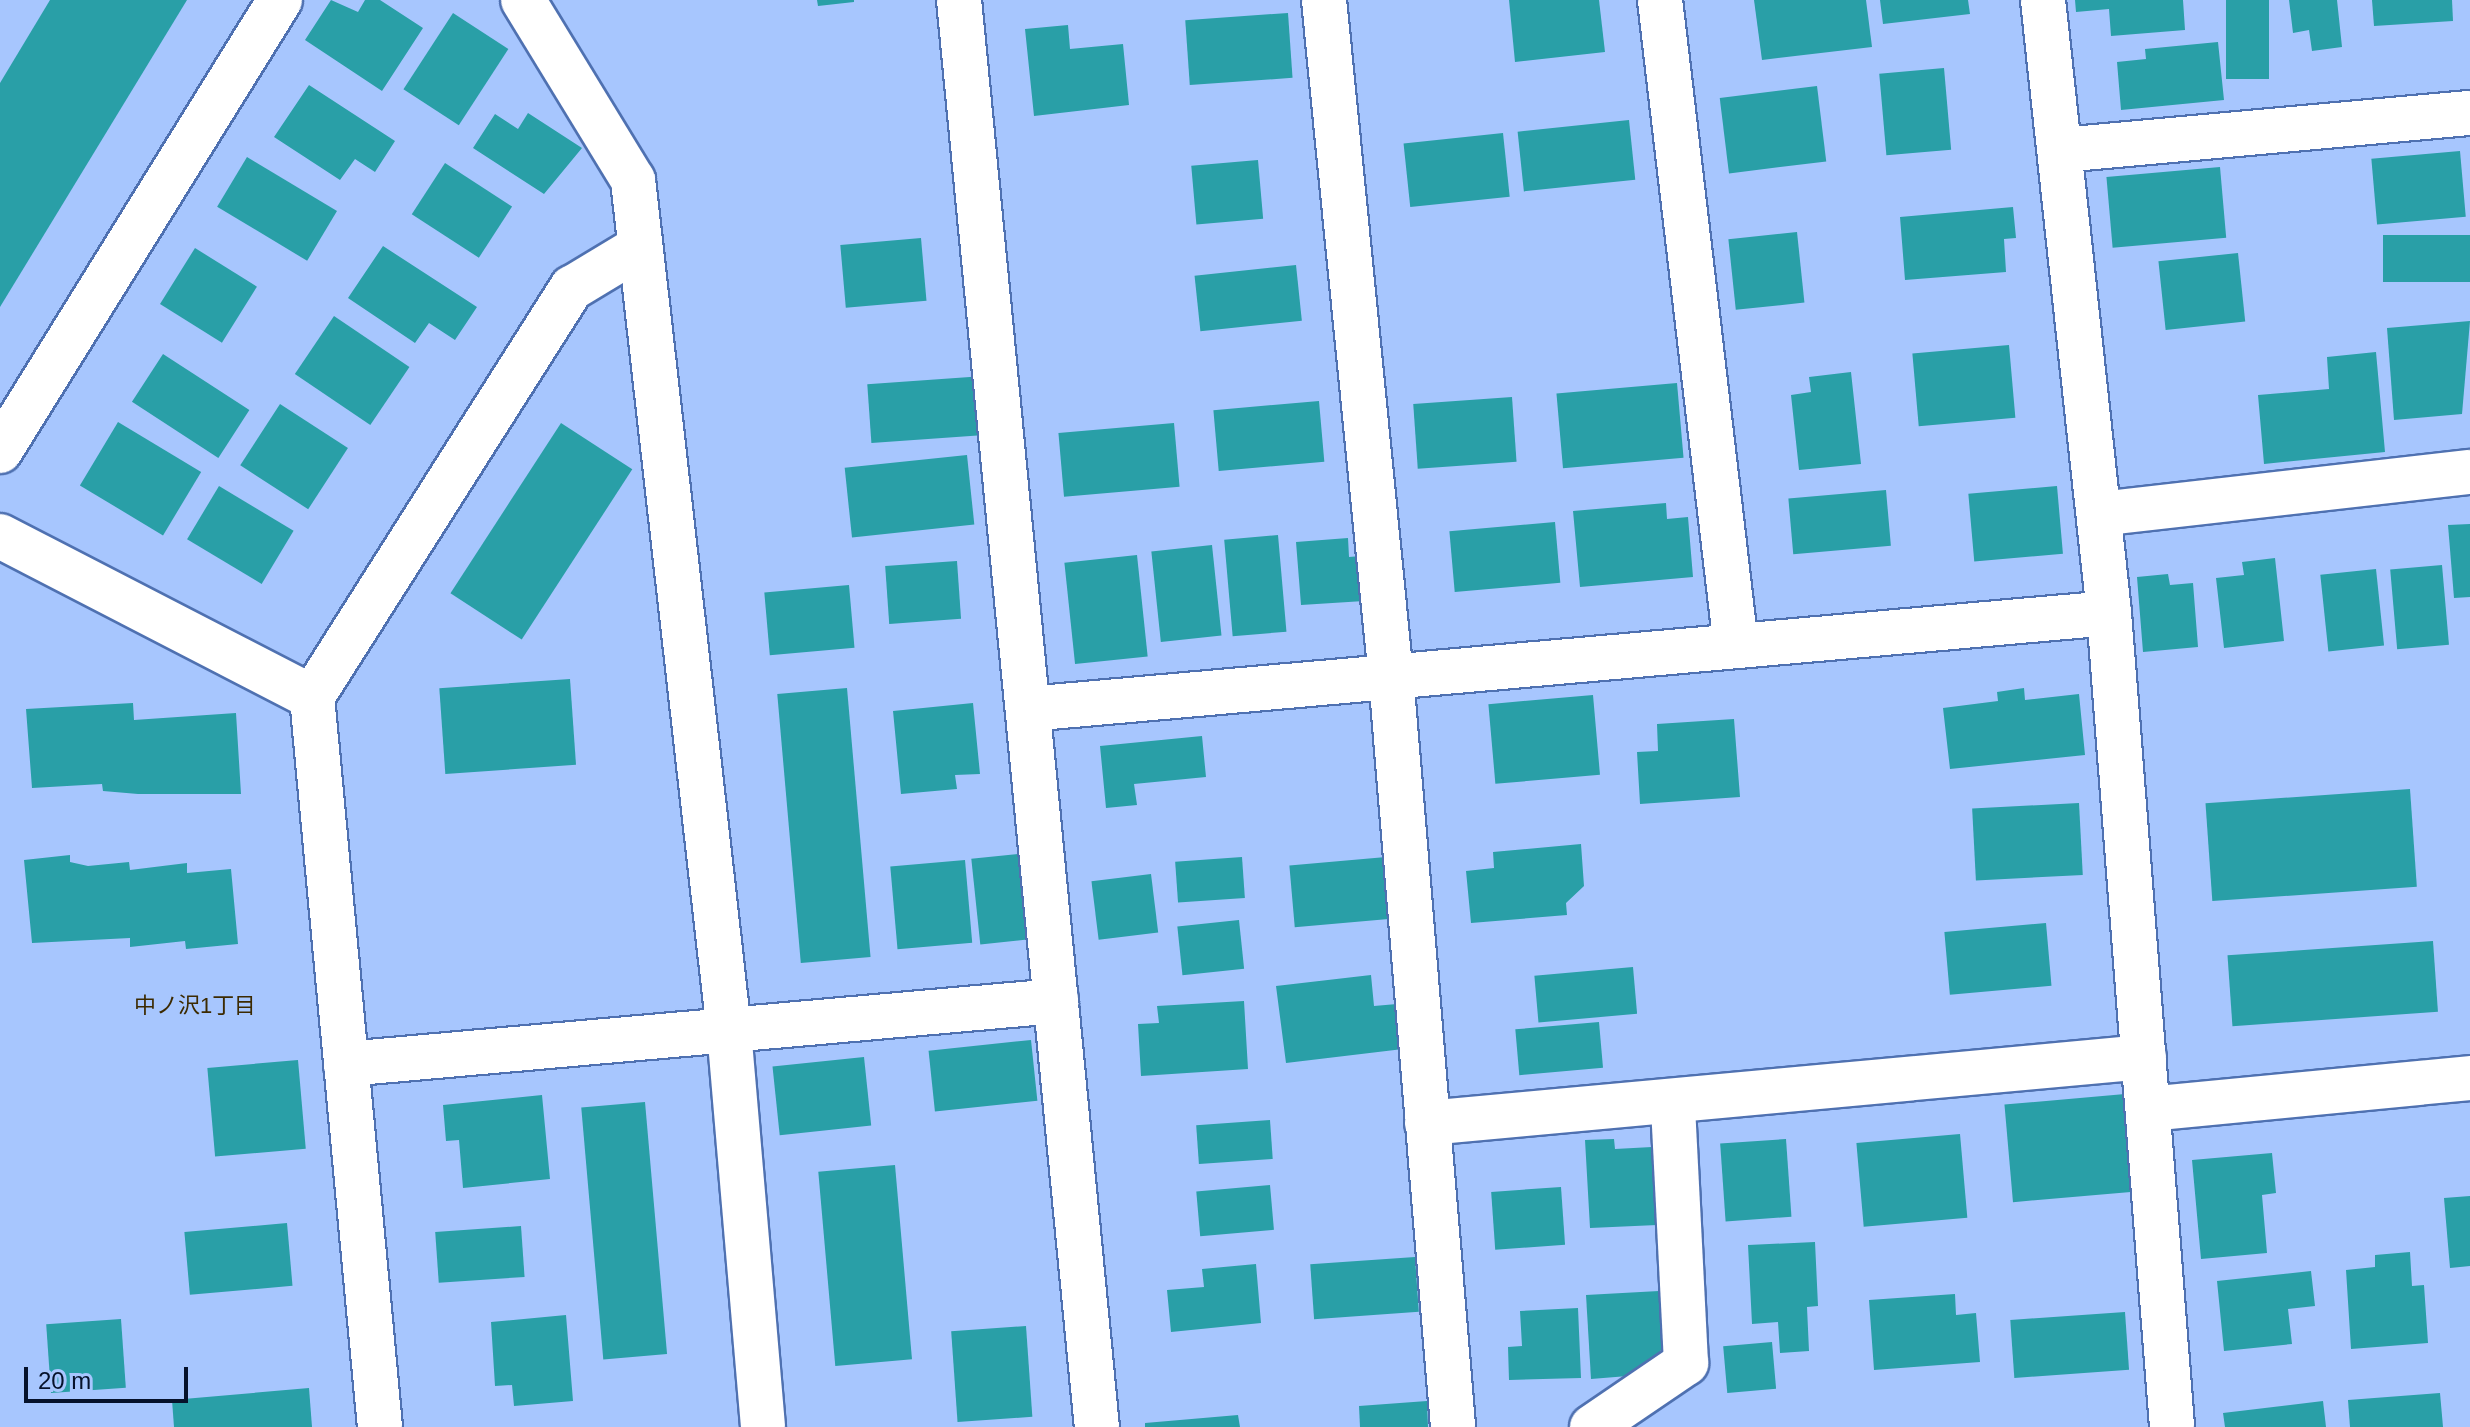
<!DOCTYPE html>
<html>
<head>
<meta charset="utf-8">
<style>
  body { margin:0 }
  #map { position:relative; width:2470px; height:1427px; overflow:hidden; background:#a7c6fe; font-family:Arial,"Noto Sans JP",sans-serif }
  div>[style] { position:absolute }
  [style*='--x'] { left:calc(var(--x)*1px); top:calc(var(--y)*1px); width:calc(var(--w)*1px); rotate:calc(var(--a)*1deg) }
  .building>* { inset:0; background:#299fa7; transform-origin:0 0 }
  .roads { filter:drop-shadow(2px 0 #4f71b1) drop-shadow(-2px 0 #4f71b1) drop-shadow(0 2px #4f71b1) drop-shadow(0 -2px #4f71b1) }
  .street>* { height:44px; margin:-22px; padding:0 22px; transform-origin:22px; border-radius:22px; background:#fff }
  span { translate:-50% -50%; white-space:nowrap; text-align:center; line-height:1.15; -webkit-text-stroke:6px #a7c6fe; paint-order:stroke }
  .neighbourhood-label { font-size:22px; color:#3c2a01 }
  .scale { position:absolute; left:24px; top:1367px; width:164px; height:36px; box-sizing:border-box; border:4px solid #06122b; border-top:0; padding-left:10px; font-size:24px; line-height:28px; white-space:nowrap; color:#06122b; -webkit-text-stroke:6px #a7c6fe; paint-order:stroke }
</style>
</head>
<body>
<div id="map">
  <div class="building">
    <i style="clip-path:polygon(50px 0,187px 0,0 307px,0 83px)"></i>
    <i style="clip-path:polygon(331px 0,358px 12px,365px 0,380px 0,423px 28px,382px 91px,305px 40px)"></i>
    <i style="clip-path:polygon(817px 0,854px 0,854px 2px,818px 6px)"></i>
    <i style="clip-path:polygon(1509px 0,1599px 0,1605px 52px,1515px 62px)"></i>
    <i style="clip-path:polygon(1754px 0,1866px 0,1872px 47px,1762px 60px)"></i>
    <i style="clip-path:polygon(1880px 0,1968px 0,1970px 14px,1883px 24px)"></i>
    <i style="clip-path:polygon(2075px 0,2183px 0,2185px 30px,2111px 36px,2109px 9px,2076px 12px)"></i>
    <i style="left:2226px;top:0;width:43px;height:79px"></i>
    <i style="clip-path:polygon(2289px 0,2337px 0,2342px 47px,2312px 51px,2309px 30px,2293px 33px)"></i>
    <i style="clip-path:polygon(2372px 0,2452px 0,2453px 21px,2374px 26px)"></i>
    <i style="left:453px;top:13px;width:66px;height:91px;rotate:33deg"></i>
    <i style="left:1288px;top:13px;width:65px;height:103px;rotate:86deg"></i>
    <i style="clip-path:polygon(1068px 25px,1070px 49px,1123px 44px,1129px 105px,1034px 116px,1025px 29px)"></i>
    <i style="clip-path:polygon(2218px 42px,2224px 100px,2121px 110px,2117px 62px,2146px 59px,2145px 49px)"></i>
    <i style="left:1944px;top:68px;width:82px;height:65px;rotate:85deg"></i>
    <i style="clip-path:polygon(309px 85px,395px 141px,375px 172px,355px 159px,340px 180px,274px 137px)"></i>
    <i style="left:1817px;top:86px;width:76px;height:98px;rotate:83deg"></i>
    <i style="clip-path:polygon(528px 113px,582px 148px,544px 194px,473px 148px,495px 114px,518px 129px)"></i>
    <i style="left:1629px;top:120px;width:60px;height:112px;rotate:84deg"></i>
    <i style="left:1503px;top:133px;width:64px;height:100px;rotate:84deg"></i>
    <i style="left:2460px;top:151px;width:66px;height:89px;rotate:85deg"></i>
    <i style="left:247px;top:157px;width:105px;height:58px;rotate:31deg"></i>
    <i style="left:1258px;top:160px;width:59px;height:67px;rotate:85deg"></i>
    <i style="left:445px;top:163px;width:80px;height:61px;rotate:33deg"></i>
    <i style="left:2220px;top:167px;width:71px;height:114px;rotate:85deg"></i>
    <i style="clip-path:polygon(2013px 207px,2016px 238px,2004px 239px,2006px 272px,1905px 280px,1900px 217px)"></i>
    <i style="left:1797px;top:232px;width:71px;height:69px;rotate:84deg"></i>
    <i style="left:2470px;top:235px;width:47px;height:87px;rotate:90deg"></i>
    <i style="left:921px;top:238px;width:63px;height:81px;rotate:85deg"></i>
    <i style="clip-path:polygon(383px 246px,477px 307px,455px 340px,429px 323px,415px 343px,348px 298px)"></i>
    <i style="left:195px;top:248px;width:73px;height:66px;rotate:32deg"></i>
    <i style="left:2238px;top:253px;width:69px;height:80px;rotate:84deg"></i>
    <i style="left:1296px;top:265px;width:56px;height:102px;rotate:84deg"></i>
    <i style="left:334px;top:316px;width:91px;height:70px;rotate:34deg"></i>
    <i style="clip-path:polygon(2470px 321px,2462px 414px,2394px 420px,2387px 328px)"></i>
    <i style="left:2009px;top:345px;width:73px;height:97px;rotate:85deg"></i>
    <i style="clip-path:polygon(2376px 352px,2385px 452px,2264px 464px,2258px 395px,2329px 389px,2327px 357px)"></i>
    <i style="left:163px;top:354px;width:103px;height:57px;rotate:33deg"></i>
    <i style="clip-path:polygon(1851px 372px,1861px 464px,1799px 470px,1791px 395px,1811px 392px,1809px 377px)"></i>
    <i style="left:984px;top:376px;width:59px;height:117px;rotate:86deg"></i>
    <i style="left:1677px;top:383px;width:75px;height:121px;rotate:85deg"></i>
    <i style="left:1512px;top:397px;width:65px;height:99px;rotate:86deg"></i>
    <i style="left:1319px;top:401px;width:61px;height:106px;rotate:85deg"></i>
    <i style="left:280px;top:404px;width:81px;height:73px;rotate:33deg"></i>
    <i style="left:118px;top:422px;width:97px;height:74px;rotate:31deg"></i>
    <i style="left:561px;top:423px;width:85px;height:203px;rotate:33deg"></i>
    <i style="left:1174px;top:423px;width:64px;height:116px;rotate:85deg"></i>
    <i style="left:967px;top:455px;width:70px;height:123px;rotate:84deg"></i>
    <i style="left:219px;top:486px;width:87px;height:62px;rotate:31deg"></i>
    <i style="left:2057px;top:486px;width:68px;height:89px;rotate:85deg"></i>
    <i style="left:1886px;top:490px;width:56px;height:98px;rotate:85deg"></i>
    <i style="clip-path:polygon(1666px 503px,1667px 519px,1688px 517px,1693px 577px,1580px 587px,1573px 511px)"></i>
    <i style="left:1555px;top:522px;width:61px;height:106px;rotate:85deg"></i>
    <i style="clip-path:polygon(2470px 524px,2470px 597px,2454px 598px,2448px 525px)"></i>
    <i style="left:1278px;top:535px;width:97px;height:54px;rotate:85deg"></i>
    <i style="clip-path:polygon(1348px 538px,1349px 557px,1361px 556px,1364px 601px,1301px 605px,1296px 542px)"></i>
    <i style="left:1212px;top:545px;width:91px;height:61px;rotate:84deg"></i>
    <i style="left:1137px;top:555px;width:102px;height:73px;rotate:84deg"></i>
    <i style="clip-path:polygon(2275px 558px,2284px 641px,2224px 648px,2216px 578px,2244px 575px,2242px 562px)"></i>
    <i style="left:957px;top:561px;width:58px;height:72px;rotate:86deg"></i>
    <i style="left:2442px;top:565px;width:80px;height:52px;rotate:85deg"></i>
    <i style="left:2376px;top:569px;width:77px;height:56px;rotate:84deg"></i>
    <i style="clip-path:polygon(2168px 574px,2170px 585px,2193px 583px,2198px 647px,2143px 652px,2137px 577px)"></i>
    <i style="left:849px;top:585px;width:63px;height:85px;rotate:85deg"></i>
    <i style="left:570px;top:679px;width:86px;height:131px;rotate:86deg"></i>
    <i style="left:847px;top:688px;width:270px;height:70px;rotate:85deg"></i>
    <i style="clip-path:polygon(2024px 688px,2025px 700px,2079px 694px,2085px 755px,1950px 769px,1943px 708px,1998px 701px,1997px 692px)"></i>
    <i style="left:1593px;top:695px;width:80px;height:105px;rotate:85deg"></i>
    <i style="clip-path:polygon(133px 703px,134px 720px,236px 713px,241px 794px,138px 794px,103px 791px,102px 784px,32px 788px,26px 709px)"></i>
    <i style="clip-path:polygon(973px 703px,980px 774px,955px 775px,957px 789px,901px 794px,893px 711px)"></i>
    <i style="clip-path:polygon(1734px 719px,1740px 797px,1640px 804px,1637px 752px,1658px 751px,1657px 724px)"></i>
    <i style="clip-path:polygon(1202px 736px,1206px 777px,1134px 784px,1137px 805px,1106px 808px,1100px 746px)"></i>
    <i style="left:2410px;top:789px;width:98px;height:205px;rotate:86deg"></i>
    <i style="left:2079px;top:803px;width:72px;height:107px;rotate:87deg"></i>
    <i style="clip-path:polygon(1581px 844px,1584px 886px,1566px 903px,1567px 915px,1471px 923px,1466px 871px,1494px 868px,1493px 852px)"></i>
    <i style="left:1027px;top:853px;width:86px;height:56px;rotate:84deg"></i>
    <i style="clip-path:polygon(70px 855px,70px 862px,88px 866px,129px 862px,130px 870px,187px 863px,187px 873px,231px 869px,238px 944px,186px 949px,185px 941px,130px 947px,130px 938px,32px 943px,24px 860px)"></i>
    <i style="left:1242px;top:857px;width:41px;height:67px;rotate:86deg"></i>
    <i style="left:1386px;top:857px;width:62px;height:97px;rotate:85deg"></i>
    <i style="left:965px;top:860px;width:83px;height:75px;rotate:85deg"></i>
    <i style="left:1151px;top:874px;width:59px;height:60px;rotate:83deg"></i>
    <i style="left:1239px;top:920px;width:49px;height:62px;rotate:84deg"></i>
    <i style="left:2046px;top:923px;width:63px;height:102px;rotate:85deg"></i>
    <i style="left:2433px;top:941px;width:71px;height:206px;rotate:86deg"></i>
    <i style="left:1633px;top:967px;width:47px;height:99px;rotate:85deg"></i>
    <i style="clip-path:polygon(1371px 975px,1374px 1006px,1397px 1004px,1403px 1049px,1286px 1063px,1276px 986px)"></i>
    <i style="clip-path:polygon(1244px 1001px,1248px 1069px,1141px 1076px,1138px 1024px,1159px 1023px,1157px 1006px)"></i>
    <i style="left:1599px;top:1022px;width:46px;height:84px;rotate:85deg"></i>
    <i style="left:1031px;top:1040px;width:61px;height:103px;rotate:84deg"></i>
    <i style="left:864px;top:1057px;width:69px;height:92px;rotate:84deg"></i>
    <i style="left:298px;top:1060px;width:89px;height:91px;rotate:85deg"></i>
    <i style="left:2125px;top:1094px;width:98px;height:121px;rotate:85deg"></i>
    <i style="clip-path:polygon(542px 1095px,550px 1179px,463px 1188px,459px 1140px,446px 1141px,443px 1105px)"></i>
    <i style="left:645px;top:1102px;width:253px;height:64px;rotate:85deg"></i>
    <i style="left:1270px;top:1120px;width:39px;height:74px;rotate:86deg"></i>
    <i style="left:1960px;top:1134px;width:84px;height:104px;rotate:85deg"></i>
    <i style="clip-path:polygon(1614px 1139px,1615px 1149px,1652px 1147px,1657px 1225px,1590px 1228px,1585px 1140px)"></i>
    <i style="left:1786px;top:1139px;width:78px;height:66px;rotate:86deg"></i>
    <i style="clip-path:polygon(2272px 1153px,2276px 1193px,2262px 1195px,2267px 1253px,2201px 1259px,2192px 1160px)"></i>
    <i style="left:895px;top:1165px;width:195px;height:77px;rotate:85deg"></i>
    <i style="left:1270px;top:1185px;width:45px;height:74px;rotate:85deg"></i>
    <i style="left:1561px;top:1187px;width:58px;height:70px;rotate:86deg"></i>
    <i style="clip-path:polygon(2470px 1196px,2470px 1266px,2450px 1268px,2444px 1198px)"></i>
    <i style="left:287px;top:1223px;width:63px;height:103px;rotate:85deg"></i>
    <i style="left:521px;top:1226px;width:51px;height:86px;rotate:86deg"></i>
    <i style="clip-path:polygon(1815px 1242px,1818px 1306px,1807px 1307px,1809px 1351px,1780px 1353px,1778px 1322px,1752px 1324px,1748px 1245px)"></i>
    <i style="clip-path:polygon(2410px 1252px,2412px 1286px,2424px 1285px,2428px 1343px,2351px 1349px,2346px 1270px,2375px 1267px,2375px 1255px)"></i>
    <i style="left:1415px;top:1257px;width:55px;height:105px;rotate:86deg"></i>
    <i style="clip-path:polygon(1256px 1264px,1261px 1323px,1171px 1332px,1167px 1290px,1204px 1287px,1202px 1269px)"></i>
    <i style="clip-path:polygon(2311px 1271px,2315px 1306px,2288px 1309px,2292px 1344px,2224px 1351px,2217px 1281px)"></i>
    <i style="clip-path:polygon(1659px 1291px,1662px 1349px,1640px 1375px,1591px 1379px,1586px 1295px)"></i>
    <i style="clip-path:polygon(1955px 1294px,1956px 1315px,1976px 1313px,1980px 1362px,1874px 1370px,1869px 1300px)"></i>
    <i style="clip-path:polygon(1578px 1308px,1581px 1378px,1509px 1380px,1508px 1347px,1522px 1346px,1520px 1311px)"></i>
    <i style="left:2125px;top:1312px;width:58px;height:115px;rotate:86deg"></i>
    <i style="clip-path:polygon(566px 1315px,573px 1401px,514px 1406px,512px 1385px,495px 1386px,491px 1322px)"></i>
    <i style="left:121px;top:1319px;width:69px;height:75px;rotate:86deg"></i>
    <i style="left:1026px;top:1326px;width:91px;height:75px;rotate:86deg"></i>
    <i style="left:1772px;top:1342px;width:47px;height:49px;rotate:85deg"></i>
    <i style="clip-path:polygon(309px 1388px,312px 1427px,174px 1427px,172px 1400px)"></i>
    <i style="clip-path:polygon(2440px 1393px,2443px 1427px,2350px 1427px,2348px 1400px)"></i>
    <i style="clip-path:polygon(1427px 1401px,1428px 1427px,1360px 1427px,1359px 1406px)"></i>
    <i style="clip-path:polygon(2323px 1401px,2326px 1427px,2225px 1427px,2223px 1413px)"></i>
    <i style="clip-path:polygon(1238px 1415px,1240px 1427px,1145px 1427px,1145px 1423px)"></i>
  </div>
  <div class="roads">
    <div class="street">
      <i style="--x:523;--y:0;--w:211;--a:58.6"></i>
      <i style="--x:633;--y:180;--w:855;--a:83.56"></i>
      <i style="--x:729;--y:1030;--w:398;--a:85.1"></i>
      <i style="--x:959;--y:0;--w:1434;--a:84.48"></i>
      <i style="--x:1324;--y:0;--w:680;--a:84.35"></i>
      <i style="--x:1391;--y:677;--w:753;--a:85.27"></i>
      <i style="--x:1660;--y:0;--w:650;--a:83.29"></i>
      <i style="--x:2043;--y:0;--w:617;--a:83.85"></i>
      <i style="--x:2109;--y:613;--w:816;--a:85.57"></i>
      <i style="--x:2062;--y:150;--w:410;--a:-5.2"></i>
      <i style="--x:0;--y:451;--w:531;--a:-58.17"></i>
      <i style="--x:2099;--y:514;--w:373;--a:-6.5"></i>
      <i style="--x:0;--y:536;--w:351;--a:27.3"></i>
      <i style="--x:312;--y:697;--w:733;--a:84.68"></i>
      <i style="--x:312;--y:697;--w:485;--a:-57.6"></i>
      <i style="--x:572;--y:288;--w:79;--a:-31.1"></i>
      <i style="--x:1028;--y:709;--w:1085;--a:-5.07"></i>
      <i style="--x:346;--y:1064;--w:713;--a:-5.07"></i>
      <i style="--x:2148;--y:1109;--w:323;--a:-5.5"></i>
      <i style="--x:1427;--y:1123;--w:720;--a:-5.26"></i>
      <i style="--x:1592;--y:1427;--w:114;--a:-34.2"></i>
      <i style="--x:1686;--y:1363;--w:258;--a:-92.9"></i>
    </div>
  </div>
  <div class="neighbourhood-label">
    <span style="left:195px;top:1006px">中ノ沢1丁目</span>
  </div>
  <div class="scale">20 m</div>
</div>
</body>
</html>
